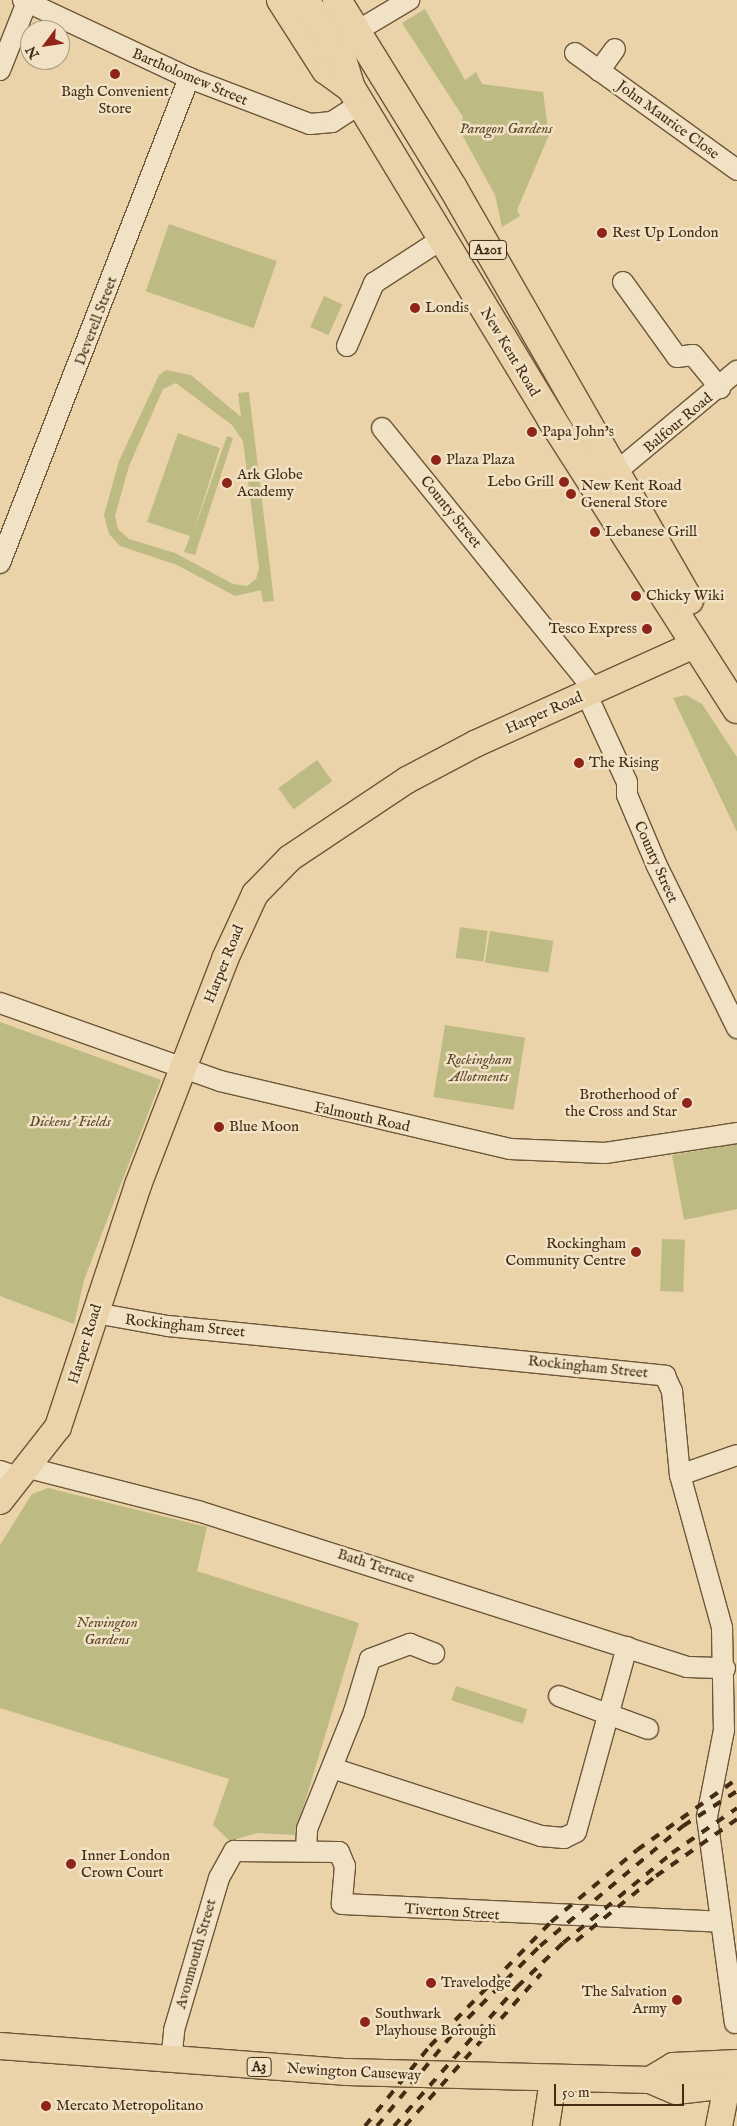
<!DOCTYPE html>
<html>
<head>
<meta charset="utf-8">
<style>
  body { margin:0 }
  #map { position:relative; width:737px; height:2126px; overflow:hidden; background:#ead3a8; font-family:"IM FELL English",serif }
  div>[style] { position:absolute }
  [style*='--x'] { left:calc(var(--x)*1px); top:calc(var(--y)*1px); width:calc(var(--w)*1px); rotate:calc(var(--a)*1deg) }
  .green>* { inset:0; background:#beba83; transform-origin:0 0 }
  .roads { filter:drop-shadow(1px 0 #6e5638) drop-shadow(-1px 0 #6e5638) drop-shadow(0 1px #6e5638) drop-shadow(0 -1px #6e5638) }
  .minor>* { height:20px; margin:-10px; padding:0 10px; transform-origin:10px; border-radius:10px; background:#f1e2c6 }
  .major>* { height:26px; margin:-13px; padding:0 13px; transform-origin:13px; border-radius:13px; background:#ead3a8 }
  .highway>* { height:28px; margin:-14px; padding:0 14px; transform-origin:14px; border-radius:14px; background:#ead3a8 }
  .rail>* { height:4px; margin-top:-2px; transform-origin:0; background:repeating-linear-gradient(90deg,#442c13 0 9px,transparent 0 18px) }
  .dots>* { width:14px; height:14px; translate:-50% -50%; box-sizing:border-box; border:2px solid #f1e2c6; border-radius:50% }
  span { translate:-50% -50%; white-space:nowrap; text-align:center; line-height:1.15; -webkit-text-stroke:5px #f1e2c6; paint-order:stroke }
  .shield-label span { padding:1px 4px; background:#f1e2c6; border:1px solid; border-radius:4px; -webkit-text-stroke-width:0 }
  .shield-label { font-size:14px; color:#442c13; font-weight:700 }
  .street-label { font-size:15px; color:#442c13 }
  .poi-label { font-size:15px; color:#442c13 }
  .left { translate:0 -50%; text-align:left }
  .right { translate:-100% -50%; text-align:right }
  .park-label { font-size:15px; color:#5c4829; font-style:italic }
  .north { position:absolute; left:20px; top:20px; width:50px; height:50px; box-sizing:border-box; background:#f1e2c6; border:1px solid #ac997e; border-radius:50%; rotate:239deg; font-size:14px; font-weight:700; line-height:20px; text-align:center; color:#442c13 }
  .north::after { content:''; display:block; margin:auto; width:18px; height:22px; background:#8f2418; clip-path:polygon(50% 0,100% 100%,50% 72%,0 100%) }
  .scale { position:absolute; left:554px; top:2084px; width:130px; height:22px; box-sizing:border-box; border:2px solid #442c13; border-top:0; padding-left:6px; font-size:15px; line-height:18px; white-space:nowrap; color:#442c13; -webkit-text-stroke:4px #f1e2c6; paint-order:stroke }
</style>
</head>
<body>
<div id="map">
  <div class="green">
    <i style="clip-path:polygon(425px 9px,465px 80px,476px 72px,482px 84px,543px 92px,549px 135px,517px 210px,520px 216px,502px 227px,495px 195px,460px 131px,463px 117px,402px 23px)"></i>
    <i style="left:169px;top:224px;width:114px;height:71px;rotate:19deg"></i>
    <i style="left:324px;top:296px;width:20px;height:34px;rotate:24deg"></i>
    <i style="clip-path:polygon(evenodd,166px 370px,191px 375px,241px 417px,238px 393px,249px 392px,274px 601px,263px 602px,261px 590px,235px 596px,177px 565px,120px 546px,109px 534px,104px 515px,119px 461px,159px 375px,166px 370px,176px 383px,232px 425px,243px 441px,259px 568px,256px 579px,247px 586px,233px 584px,175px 553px,129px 539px,118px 529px,115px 516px,129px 466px,163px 389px,176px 383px)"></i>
    <i style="clip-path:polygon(178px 433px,220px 448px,193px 534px,227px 436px,233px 438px,195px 555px,184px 552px,190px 536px,147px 522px)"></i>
    <i style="clip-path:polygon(686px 695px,702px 704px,737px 757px,737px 832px,673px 698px)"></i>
    <i style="left:317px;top:760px;width:26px;height:48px;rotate:54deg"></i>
    <i style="left:460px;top:927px;width:28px;height:31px;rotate:8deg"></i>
    <i style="left:490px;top:931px;width:64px;height:32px;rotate:9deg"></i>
    <i style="clip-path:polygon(0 1022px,161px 1080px,84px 1280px,74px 1324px,0 1296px)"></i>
    <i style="left:445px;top:1025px;width:81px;height:73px;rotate:9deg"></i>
    <i style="clip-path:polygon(737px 1144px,737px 1209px,684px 1220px,672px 1155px)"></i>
    <i style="left:662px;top:1239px;width:23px;height:52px;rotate:2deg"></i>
    <i style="clip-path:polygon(48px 1488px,207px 1527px,197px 1571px,359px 1623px,295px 1835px,257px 1833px,230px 1841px,213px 1825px,229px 1779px,0 1708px,0 1545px,32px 1494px)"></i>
    <i style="left:456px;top:1686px;width:75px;height:15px;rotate:18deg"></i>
  </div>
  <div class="roads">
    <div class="minor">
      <i style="--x:23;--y:0;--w:183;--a:25.2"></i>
      <i style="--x:189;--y:78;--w:129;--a:20.8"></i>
      <i style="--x:310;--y:124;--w:22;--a:-5"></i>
      <i style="--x:332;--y:122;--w:33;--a:-33"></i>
      <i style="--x:357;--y:31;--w:61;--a:-30.8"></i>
      <i style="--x:575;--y:53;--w:200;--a:35.8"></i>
      <i style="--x:0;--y:70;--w:73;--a:-68.3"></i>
      <i style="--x:599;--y:71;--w:27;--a:-54"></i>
      <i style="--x:623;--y:282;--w:92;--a:54.2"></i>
      <i style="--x:677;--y:357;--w:16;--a:-7"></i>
      <i style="--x:693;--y:355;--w:43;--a:50.7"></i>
      <i style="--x:347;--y:346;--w:69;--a:-66.8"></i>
      <i style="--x:374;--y:283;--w:81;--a:-32.9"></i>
      <i style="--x:382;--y:428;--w:337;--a:51"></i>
      <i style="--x:616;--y:472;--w:158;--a:-39.9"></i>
      <i style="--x:0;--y:563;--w:521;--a:-68.71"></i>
      <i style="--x:586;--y:693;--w:98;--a:65.3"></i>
      <i style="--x:627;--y:782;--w:13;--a:90"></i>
      <i style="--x:627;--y:795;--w:77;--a:67.1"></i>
      <i style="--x:657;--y:866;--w:181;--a:63.7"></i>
      <i style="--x:0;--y:1003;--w:233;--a:19.5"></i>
      <i style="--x:220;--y:1081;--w:298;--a:13.2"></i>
      <i style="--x:510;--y:1149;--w:95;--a:2.4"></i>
      <i style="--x:605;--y:1153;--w:134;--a:-8.6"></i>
      <i style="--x:95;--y:1313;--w:74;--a:10.1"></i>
      <i style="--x:168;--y:1326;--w:500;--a:5.7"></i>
      <i style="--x:665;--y:1376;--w:17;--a:65"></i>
      <i style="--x:672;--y:1391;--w:84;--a:84.6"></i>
      <i style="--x:680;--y:1475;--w:159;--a:74.6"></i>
      <i style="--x:722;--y:1628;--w:102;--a:88.9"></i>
      <i style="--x:724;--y:1730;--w:89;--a:101.1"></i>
      <i style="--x:707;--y:1817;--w:208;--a:82.3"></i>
      <i style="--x:25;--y:1467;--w:179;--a:14.3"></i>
      <i style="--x:198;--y:1511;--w:513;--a:17.69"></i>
      <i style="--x:687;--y:1667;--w:38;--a:2"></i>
      <i style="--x:0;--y:1471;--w:18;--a:19"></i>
      <i style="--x:680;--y:1475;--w:60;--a:-19.3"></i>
      <i style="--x:559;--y:1696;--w:95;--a:20.3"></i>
      <i style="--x:332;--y:1768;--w:220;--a:18"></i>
      <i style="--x:541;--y:1836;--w:23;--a:5"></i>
      <i style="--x:564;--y:1838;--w:13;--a:-27"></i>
      <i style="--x:576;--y:1832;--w:192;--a:-74.6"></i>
      <i style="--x:306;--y:1850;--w:21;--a:-87"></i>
      <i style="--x:307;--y:1829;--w:126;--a:-68.1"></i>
      <i style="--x:354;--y:1712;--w:55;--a:-73.2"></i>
      <i style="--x:370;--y:1659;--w:43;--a:-20.6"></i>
      <i style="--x:410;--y:1644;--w:26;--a:21"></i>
      <i style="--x:171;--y:2061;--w:31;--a:-84"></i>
      <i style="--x:174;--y:2030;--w:159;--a:-73.5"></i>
      <i style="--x:219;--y:1878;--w:31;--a:-61"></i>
      <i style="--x:234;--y:1851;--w:105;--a:0.5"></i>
      <i style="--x:339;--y:1852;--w:15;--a:67"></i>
      <i style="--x:345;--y:1866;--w:38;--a:95"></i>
      <i style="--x:342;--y:1904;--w:379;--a:2.7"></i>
    </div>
    <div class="major">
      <i style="--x:0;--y:1501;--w:94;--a:-51.9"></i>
      <i style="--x:58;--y:1427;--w:255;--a:-71.7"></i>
      <i style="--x:138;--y:1185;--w:242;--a:-68.9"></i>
      <i style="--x:225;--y:959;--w:72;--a:-65.2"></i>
      <i style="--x:255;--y:894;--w:50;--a:-45.8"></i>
      <i style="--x:290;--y:858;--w:141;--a:-33.7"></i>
      <i style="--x:407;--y:780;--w:79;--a:-27.9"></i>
      <i style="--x:477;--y:743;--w:240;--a:-24.3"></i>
      <i style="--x:0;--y:2046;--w:348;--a:4.3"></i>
      <i style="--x:347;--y:2072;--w:303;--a:1.5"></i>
      <i style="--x:650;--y:2080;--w:28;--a:23"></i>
      <i style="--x:676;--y:2091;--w:61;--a:-6.5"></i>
      <i style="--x:650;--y:2080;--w:27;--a:-31"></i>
      <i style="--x:673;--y:2066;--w:64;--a:-2.7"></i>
      <i style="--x:546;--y:2126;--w:46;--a:-81.2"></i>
      <i style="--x:719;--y:2126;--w:41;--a:-78.7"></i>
    </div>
    <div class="highway">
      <i style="--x:281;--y:0;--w:83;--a:57.3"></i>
      <i style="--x:326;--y:70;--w:31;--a:36"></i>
      <i style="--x:351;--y:88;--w:388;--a:58.8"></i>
      <i style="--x:552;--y:420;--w:343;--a:57.4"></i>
      <i style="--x:305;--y:0;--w:70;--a:57.9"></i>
      <i style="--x:342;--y:59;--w:30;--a:73"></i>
      <i style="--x:337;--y:0;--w:221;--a:58.3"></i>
      <i style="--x:453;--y:188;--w:475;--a:60.2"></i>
    </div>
  </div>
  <div class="rail">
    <i style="--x:576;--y:1941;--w:103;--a:-39.1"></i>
    <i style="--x:656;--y:1876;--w:99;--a:-35.1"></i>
    <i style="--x:365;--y:2126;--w:103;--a:-50.9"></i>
    <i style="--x:430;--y:2046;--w:173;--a:-45.7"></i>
    <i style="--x:551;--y:1922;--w:112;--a:-39.9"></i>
    <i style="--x:637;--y:1850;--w:123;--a:-35.4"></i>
    <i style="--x:377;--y:2126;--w:123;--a:-50.6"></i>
    <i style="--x:455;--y:2031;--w:120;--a:-45"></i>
    <i style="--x:540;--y:1946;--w:187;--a:-40"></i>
    <i style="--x:683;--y:1826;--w:64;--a:-32.9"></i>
    <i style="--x:394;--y:2126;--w:186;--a:-48.5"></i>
    <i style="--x:517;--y:1987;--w:64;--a:-43.7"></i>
    <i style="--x:563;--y:1943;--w:141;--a:-39.5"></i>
    <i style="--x:672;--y:1853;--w:79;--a:-34.7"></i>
    <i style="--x:405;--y:2126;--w:204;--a:-48.2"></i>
  </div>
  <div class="dots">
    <i style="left:115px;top:74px;background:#8f2418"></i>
    <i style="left:602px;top:233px;background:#8f2418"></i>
    <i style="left:415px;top:308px;background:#8f2418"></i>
    <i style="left:532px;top:432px;background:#8f2418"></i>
    <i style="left:436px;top:460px;background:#8f2418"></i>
    <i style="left:564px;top:482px;background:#8f2418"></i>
    <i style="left:227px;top:483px;background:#8f2418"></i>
    <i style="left:571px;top:494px;background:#8f2418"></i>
    <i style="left:595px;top:532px;background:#8f2418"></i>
    <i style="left:636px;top:596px;background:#8f2418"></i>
    <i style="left:647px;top:629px;background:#8f2418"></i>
    <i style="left:579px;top:763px;background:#8f2418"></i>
    <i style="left:687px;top:1103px;background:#8f2418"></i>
    <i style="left:219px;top:1127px;background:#8f2418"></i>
    <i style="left:636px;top:1252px;background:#8f2418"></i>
    <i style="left:71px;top:1864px;background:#8f2418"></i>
    <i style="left:431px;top:1983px;background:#8f2418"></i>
    <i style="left:677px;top:2000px;background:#8f2418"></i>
    <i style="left:365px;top:2022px;background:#8f2418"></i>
    <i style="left:46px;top:2106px;background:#8f2418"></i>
  </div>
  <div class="shield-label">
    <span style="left:488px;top:250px">A201</span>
    <span style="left:259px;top:2067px">A3</span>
  </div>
  <div class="street-label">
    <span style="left:190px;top:77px;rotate:23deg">Bartholomew Street</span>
    <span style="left:668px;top:120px;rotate:36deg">John Maurice Close</span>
    <span style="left:96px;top:321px;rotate:-69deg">Deverell Street</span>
    <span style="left:510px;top:352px;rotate:59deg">New Kent Road</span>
    <span style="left:678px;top:423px;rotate:-40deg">Balfour Road</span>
    <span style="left:451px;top:512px;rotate:51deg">County Street</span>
    <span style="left:544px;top:713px;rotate:-24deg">Harper Road</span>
    <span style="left:656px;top:862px;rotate:66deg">County Street</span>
    <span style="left:224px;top:964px;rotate:-68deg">Harper Road</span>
    <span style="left:362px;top:1117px;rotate:12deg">Falmouth Road</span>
    <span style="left:185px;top:1326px;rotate:6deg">Rockingham Street</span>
    <span style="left:85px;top:1344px;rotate:-73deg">Harper Road</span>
    <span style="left:588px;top:1367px;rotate:6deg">Rockingham Street</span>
    <span style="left:376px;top:1566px;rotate:18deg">Bath Terrace</span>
    <span style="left:452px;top:1912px;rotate:4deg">Tiverton Street</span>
    <span style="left:196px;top:1954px;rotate:-74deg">Avonmouth Street</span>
    <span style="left:354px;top:2072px;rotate:3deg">Newington Causeway</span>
  </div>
  <div class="poi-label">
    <span style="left:115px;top:100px">Bagh Convenient<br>Store</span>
    <span class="left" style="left:612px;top:233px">Rest Up London</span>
    <span class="left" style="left:425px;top:308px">Londis</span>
    <span class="left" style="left:542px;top:432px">Papa John's</span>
    <span class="left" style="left:446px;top:460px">Plaza Plaza</span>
    <span class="left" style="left:237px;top:483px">Ark Globe<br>Academy</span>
    <span class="right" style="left:554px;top:482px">Lebo Grill</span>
    <span class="left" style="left:581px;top:494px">New Kent Road<br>General Store</span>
    <span class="left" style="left:605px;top:532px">Lebanese Grill</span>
    <span class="left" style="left:646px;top:596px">Chicky Wiki</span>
    <span class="right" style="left:637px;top:629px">Tesco Express</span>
    <span class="left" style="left:589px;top:763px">The Rising</span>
    <span class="right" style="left:677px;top:1103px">Brotherhood of<br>the Cross and Star</span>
    <span class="left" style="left:229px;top:1127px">Blue Moon</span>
    <span class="right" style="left:626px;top:1252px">Rockingham<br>Community Centre</span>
    <span class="left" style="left:81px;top:1864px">Inner London<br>Crown Court</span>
    <span class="left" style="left:441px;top:1983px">Travelodge</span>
    <span class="right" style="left:667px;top:2000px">The Salvation<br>Army</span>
    <span class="left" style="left:375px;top:2022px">Southwark<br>Playhouse Borough</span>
    <span class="left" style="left:56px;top:2106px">Mercato Metropolitano</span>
  </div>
  <div class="park-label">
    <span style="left:506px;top:129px">Paragon Gardens</span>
    <span style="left:479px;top:1068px">Rockingham<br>Allotments</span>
    <span style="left:70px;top:1122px">Dickens' Fields</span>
    <span style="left:107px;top:1631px">Newington<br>Gardens</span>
  </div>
  <div class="north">N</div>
  <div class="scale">50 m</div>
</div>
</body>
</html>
